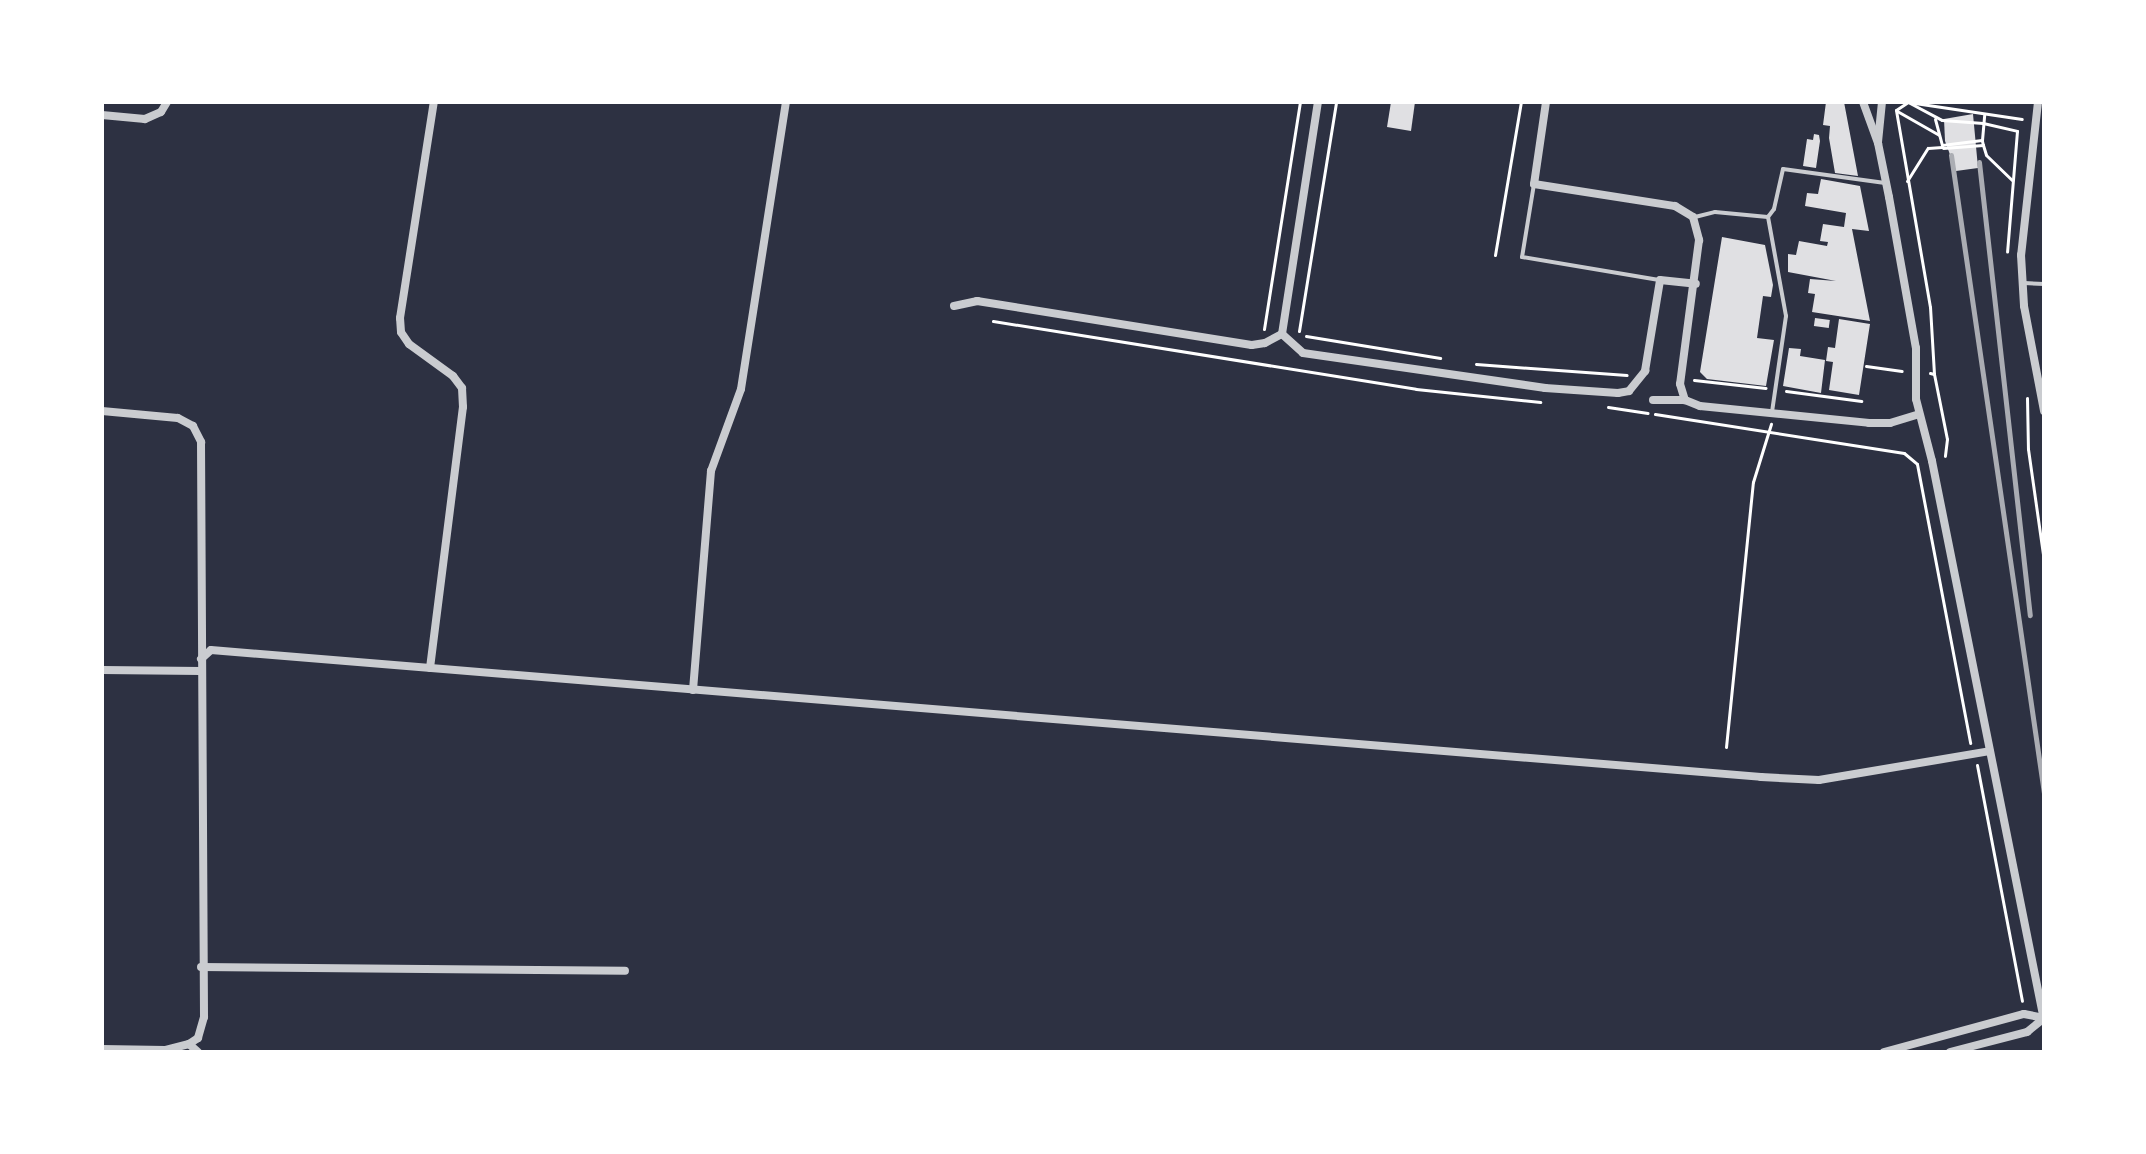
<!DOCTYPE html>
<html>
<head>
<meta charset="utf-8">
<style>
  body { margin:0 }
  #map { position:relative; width:2146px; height:1154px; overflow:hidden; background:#2d3142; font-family:"DM Sans",sans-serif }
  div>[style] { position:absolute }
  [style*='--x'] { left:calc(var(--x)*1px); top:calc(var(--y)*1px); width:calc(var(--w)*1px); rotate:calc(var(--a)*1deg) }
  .building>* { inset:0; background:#e0e0e3; transform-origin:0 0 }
  .path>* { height:3px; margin:-1.5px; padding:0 1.5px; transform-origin:1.5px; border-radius:1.5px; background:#fff }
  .service>* { height:4px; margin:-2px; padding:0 2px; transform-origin:2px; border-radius:2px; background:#caccd0 }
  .minor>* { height:8px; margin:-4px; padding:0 4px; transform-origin:4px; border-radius:4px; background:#caccd0 }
  .rail>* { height:5px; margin:-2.5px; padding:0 2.5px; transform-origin:2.5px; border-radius:2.5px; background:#abadb3 }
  span { translate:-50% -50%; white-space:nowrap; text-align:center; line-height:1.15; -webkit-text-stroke:7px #fff; paint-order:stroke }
  .frame { position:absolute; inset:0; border:104px solid #fff; pointer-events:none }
</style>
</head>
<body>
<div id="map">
  <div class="building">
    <i style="clip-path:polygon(1391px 102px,1415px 102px,1411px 131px,1387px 127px)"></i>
    <i style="clip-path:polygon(1826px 102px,1844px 102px,1858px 176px,1835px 173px,1829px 138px,1830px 126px,1823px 125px)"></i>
    <i style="clip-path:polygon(1973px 114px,1978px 168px,1956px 171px,1945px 141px,1944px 119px)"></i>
    <i style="clip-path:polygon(1814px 134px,1819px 135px,1820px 141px,1816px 168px,1803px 166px,1807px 139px,1813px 140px)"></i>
    <i style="clip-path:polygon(1821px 179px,1860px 186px,1869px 231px,1852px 229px,1870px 321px,1812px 312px,1815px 294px,1808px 293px,1810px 279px,1836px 281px,1788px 272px,1788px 254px,1796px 255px,1799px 241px,1827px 246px,1828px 242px,1820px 241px,1823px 224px,1844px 227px,1846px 213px,1805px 206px,1807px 193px,1818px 194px)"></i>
    <i style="clip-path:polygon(1722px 237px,1765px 245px,1773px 285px,1771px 297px,1763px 296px,1757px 338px,1774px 340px,1766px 386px,1707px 379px,1700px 372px)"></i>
    <i style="left:1815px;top:318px;width:15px;height:8px;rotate:8deg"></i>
    <i style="clip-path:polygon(1839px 319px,1870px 324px,1859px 395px,1829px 390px,1833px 362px,1826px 361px,1828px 347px,1835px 348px)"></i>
    <i style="clip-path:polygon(1789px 348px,1801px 349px,1800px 356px,1825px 360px,1821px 393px,1783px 386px)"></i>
  </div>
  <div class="path">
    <i style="--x:1908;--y:102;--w:38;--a:28"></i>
    <i style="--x:1942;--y:120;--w:41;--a:4.2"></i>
    <i style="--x:1983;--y:123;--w:35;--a:13"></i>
    <i style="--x:2017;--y:131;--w:121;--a:94.7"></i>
    <i style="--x:1897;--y:111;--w:48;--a:29.7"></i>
    <i style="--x:1935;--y:119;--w:27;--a:75"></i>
    <i style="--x:1942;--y:145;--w:40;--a:-7.1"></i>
    <i style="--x:1982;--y:140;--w:25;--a:-85"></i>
    <i style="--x:1983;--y:145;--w:10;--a:73"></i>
    <i style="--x:1986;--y:155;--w:36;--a:44"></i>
    <i style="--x:1943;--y:148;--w:40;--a:-4.3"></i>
    <i style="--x:1983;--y:145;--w:4;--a:-104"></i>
    <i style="--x:1907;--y:181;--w:39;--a:-58"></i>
    <i style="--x:1928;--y:148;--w:14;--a:-4"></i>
    <i style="--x:1495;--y:255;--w:155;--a:-80.4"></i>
    <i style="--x:993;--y:321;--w:428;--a:9.1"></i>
    <i style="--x:1416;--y:389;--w:125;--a:6"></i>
    <i style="--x:1264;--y:329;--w:230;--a:-81"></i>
    <i style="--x:1299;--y:331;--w:232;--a:-80.8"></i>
    <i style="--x:1306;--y:336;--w:136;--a:9.3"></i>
    <i style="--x:1476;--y:364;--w:151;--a:4.2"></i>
    <i style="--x:1866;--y:366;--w:36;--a:8"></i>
    <i style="--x:1930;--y:373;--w:4;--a:14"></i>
    <i style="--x:1934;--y:374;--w:67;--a:-93.4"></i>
    <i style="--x:1930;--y:307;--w:200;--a:-99.8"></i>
    <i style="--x:1896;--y:110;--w:14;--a:-34"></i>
    <i style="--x:1908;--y:102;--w:115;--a:8.5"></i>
    <i style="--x:1934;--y:374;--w:66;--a:78.7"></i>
    <i style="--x:1947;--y:439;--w:17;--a:97"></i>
    <i style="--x:1694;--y:380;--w:72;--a:6.3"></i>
    <i style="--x:1786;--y:391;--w:76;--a:7.6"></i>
    <i style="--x:2027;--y:398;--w:51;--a:88.9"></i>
    <i style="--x:2028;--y:449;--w:113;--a:81.9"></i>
    <i style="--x:1608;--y:407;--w:40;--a:8.5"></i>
    <i style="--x:1655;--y:414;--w:252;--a:8.9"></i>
    <i style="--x:1904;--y:453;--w:17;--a:40"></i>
    <i style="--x:1917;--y:464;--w:284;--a:79.2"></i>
    <i style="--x:1726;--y:747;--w:266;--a:-84.2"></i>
    <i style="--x:1753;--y:482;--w:61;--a:-72.8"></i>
    <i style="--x:1977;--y:765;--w:240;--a:79.2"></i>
  </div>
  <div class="service">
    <i style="--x:1534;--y:184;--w:74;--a:99.3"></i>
    <i style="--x:1522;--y:257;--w:139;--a:9.5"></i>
    <i style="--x:1695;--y:217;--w:21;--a:-14"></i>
    <i style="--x:1715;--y:212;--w:53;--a:5.4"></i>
    <i style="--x:2024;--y:283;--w:20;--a:3"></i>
    <i style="--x:1772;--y:412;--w:97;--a:-81.7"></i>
    <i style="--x:1786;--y:316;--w:101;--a:-100.3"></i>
    <i style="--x:1768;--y:217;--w:10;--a:-53"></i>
    <i style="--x:1774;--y:209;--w:41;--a:-77.3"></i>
    <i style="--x:1783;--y:169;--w:103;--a:7.8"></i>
  </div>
  <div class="minor">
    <i style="--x:1546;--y:102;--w:83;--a:98.3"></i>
    <i style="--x:1534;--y:184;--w:143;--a:8.9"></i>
    <i style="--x:1675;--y:206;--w:21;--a:31"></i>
    <i style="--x:1693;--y:217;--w:24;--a:75"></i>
    <i style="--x:1699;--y:240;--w:145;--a:97.5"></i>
    <i style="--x:1680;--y:384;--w:17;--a:73"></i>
    <i style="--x:1863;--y:102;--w:44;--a:69.9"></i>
    <i style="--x:1878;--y:143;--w:55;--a:78.5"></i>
    <i style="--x:1889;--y:197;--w:153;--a:79.9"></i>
    <i style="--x:1916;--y:348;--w:51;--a:90"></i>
    <i style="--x:1916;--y:399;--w:64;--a:75.5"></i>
    <i style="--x:1932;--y:461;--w:570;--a:78.67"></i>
    <i style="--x:2038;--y:102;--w:154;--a:96.3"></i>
    <i style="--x:2021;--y:255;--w:51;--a:86.6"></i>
    <i style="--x:2024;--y:306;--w:107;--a:79.2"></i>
    <i style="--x:102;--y:115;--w:43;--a:5.3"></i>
    <i style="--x:145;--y:119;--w:17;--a:-24"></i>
    <i style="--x:161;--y:112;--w:12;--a:-59"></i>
    <i style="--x:1878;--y:142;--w:40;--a:-84.3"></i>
    <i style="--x:954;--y:306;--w:24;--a:-12"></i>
    <i style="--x:977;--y:301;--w:278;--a:9.1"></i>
    <i style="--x:1252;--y:345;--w:13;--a:-9"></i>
    <i style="--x:1265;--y:343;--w:19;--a:-28"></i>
    <i style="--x:1282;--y:334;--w:28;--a:42"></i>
    <i style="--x:1303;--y:353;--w:245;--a:8.2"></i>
    <i style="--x:1545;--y:388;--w:73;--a:3.9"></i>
    <i style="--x:1618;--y:393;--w:11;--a:-10"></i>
    <i style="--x:1629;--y:391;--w:26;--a:-51"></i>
    <i style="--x:1645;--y:371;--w:92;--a:-80.6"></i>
    <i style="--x:1660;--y:280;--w:36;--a:6"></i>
    <i style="--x:1282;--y:334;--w:235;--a:-81.2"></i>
    <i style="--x:1653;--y:400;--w:32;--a:0"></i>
    <i style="--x:1685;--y:400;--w:16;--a:22"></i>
    <i style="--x:1700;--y:406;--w:170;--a:5.7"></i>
    <i style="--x:1869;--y:423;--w:21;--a:0"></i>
    <i style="--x:1890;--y:423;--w:30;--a:-17"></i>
    <i style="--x:102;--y:411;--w:76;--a:5.3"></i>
    <i style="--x:178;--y:418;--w:17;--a:28"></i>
    <i style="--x:193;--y:426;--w:18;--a:63"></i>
    <i style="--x:201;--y:442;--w:575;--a:89.7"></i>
    <i style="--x:204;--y:1017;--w:22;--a:106"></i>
    <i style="--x:198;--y:1038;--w:11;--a:146"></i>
    <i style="--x:189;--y:1044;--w:25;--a:166"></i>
    <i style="--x:165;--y:1050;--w:63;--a:-179.1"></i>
    <i style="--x:201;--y:659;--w:13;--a:-42"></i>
    <i style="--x:211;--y:650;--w:1555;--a:4.68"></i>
    <i style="--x:1761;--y:777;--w:58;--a:3"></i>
    <i style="--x:1819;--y:780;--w:173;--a:-9.6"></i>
    <i style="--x:430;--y:668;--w:263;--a:-82.8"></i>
    <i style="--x:463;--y:407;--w:19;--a:-93"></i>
    <i style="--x:462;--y:388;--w:15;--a:-127"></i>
    <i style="--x:453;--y:376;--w:54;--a:-144"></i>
    <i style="--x:409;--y:344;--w:14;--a:-124"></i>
    <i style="--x:401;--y:332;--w:14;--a:-94"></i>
    <i style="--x:400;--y:318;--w:219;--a:-81.1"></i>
    <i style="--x:102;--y:670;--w:99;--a:0.6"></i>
    <i style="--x:693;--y:690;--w:220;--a:-85.3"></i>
    <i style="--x:711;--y:471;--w:87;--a:-69.9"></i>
    <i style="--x:741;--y:389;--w:291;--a:-81.1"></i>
    <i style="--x:201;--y:967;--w:424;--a:0.5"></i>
    <i style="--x:189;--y:1044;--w:12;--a:42"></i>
    <i style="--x:1884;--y:1052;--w:145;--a:-15.2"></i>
    <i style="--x:2024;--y:1014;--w:20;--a:11"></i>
    <i style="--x:1950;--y:1052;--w:80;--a:-14.6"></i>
    <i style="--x:2027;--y:1032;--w:22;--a:-39"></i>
  </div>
  <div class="rail">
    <i style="--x:1951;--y:155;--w:645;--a:81.71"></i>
    <i style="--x:1979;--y:162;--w:456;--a:83.6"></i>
  </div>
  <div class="frame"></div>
</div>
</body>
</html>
